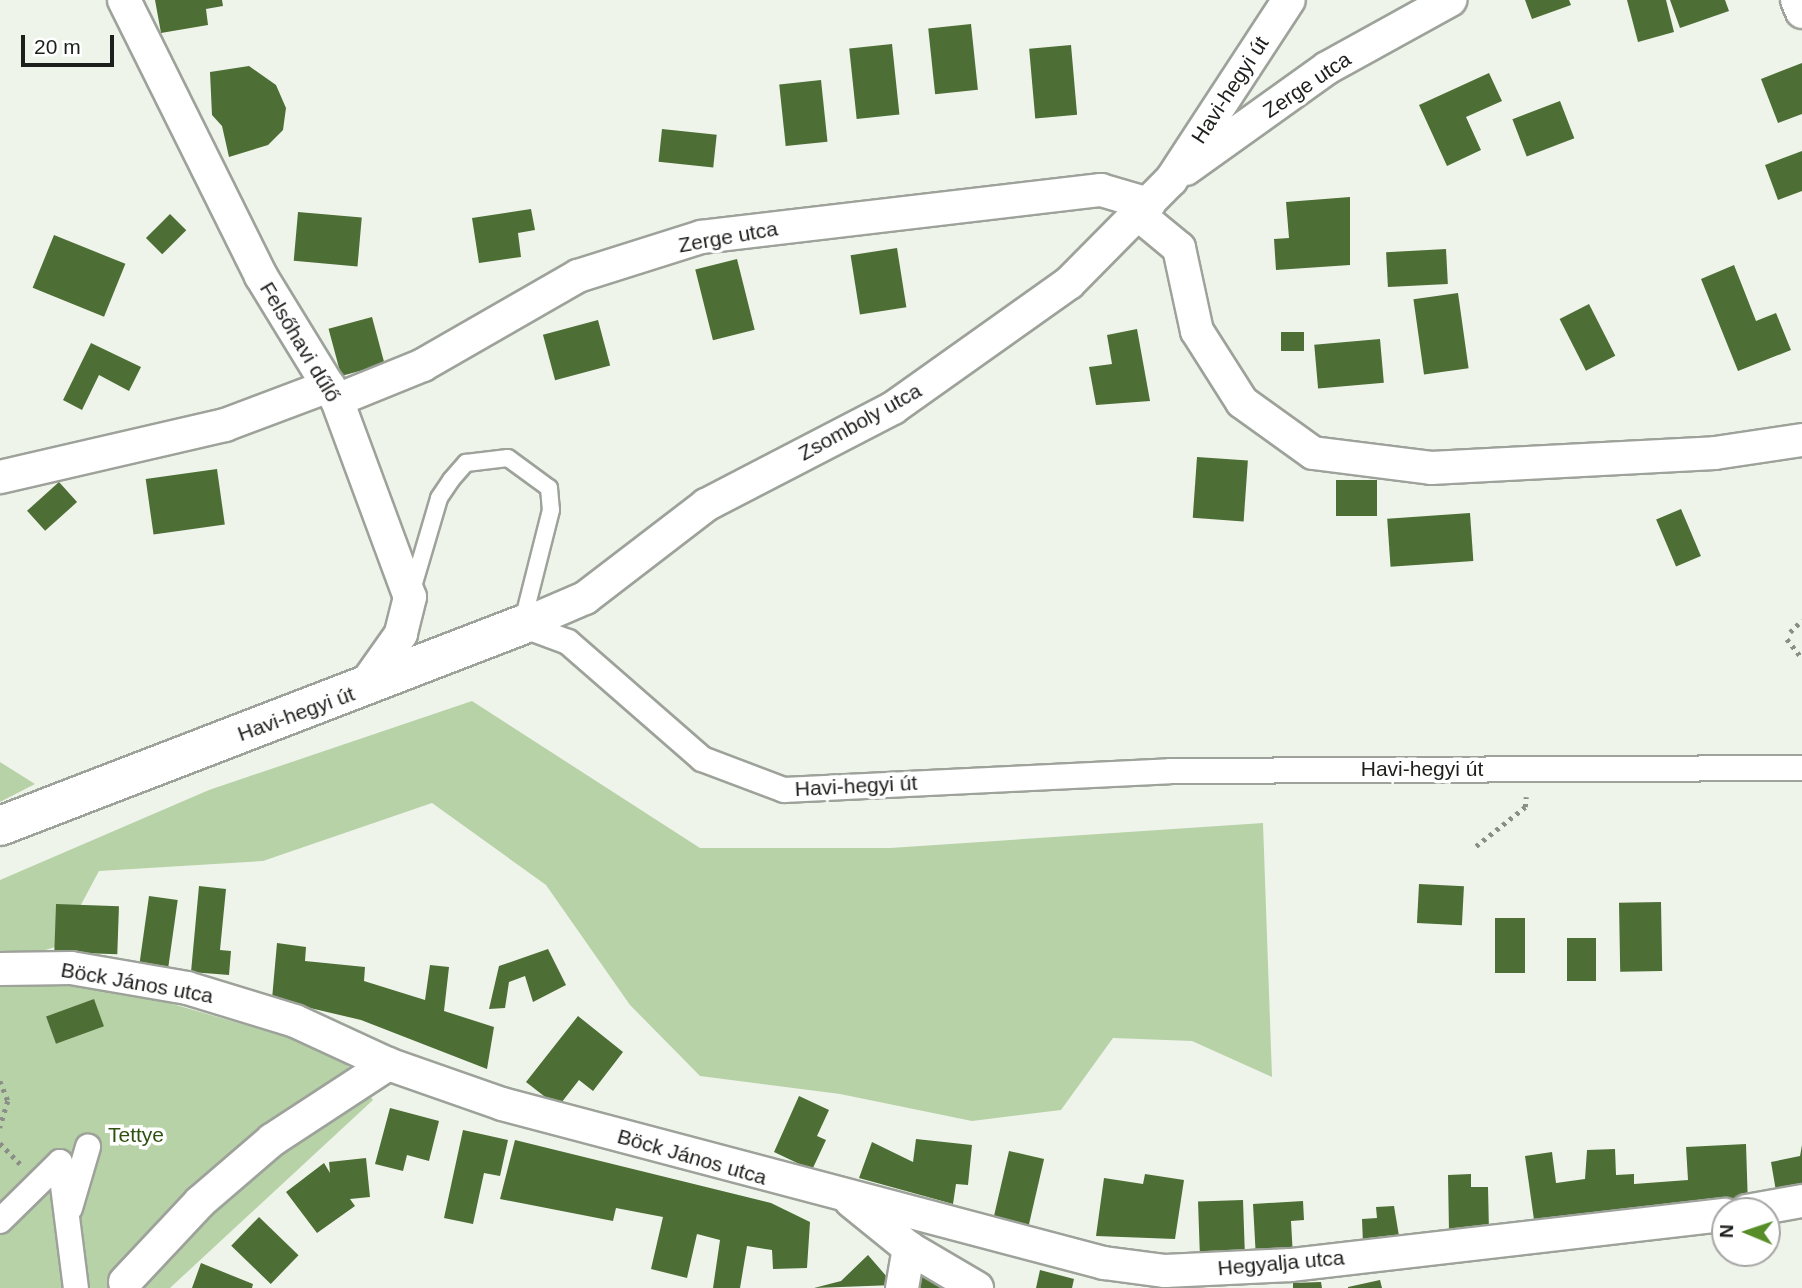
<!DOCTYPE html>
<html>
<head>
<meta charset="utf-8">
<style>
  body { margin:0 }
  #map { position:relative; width:1802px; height:1288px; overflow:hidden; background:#eff4eb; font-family:Arial,sans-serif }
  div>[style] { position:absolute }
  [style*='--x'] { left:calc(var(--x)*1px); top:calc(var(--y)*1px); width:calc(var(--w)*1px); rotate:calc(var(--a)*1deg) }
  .green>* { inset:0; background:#b8d2a8 }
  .building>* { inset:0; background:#4d6e35; transform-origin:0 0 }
  .path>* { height:4.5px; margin-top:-2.25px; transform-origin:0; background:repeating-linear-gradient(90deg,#8a8e87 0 3.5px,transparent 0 8.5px) }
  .roads { filter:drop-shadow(2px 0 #9da29a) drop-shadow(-2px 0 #9da29a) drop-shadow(0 2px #9da29a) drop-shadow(0 -2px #9da29a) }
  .service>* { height:16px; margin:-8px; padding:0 8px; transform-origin:8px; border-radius:8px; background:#fff }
  .pedestrian>* { height:24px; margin:-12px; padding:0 12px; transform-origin:12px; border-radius:12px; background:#fff }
  .minor>* { height:32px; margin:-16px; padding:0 16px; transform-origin:16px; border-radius:16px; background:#fff }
  .tertiary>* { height:38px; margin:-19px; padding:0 19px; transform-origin:19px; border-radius:19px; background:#fff }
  span { translate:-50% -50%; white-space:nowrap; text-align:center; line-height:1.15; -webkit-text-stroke:7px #fff; paint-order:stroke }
  .street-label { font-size:21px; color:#1d1f1c }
  .park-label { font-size:21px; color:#2f5111 }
  .north { position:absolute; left:1711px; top:1197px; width:70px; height:70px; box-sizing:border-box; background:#fff; border:2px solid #a5a5a4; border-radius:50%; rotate:272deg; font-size:19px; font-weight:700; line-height:28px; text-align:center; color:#1d1f1c }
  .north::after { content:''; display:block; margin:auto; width:24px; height:32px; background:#578d28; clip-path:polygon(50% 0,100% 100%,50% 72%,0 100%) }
  .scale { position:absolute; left:21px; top:35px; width:93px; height:32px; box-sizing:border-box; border:4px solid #1d1f1c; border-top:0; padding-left:9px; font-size:21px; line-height:24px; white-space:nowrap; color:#1d1f1c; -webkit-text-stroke:5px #fff; paint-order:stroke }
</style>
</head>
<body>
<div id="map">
  <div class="green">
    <i style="clip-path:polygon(472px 701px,700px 848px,890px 848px,1263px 823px,1272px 1077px,1192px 1041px,1113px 1038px,1061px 1110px,972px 1121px,840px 1094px,700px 1076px,630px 1005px,546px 885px,432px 803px,263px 861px,99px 871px,59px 946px,0 963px,0 880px,209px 790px)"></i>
    <i style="clip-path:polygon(0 762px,35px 784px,0 802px)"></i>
    <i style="clip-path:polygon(59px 980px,121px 989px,311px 1044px,345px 1062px,373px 1100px,170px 1288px,0 1288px,0 982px)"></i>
  </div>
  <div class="building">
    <i style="clip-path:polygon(155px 0,222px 0,223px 6px,206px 9px,208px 25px,161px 33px)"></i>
    <i style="clip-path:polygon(1525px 0,1569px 0,1571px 5px,1532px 19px)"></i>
    <i style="clip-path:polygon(1627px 0,1666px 0,1674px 32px,1638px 42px)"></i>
    <i style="clip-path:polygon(1670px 0,1725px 0,1729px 11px,1680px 28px)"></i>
    <i style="left:971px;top:24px;width:66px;height:43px;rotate:84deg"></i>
    <i style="left:892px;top:44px;width:71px;height:43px;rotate:84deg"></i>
    <i style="left:1071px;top:45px;width:70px;height:42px;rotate:85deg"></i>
    <i style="clip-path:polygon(1802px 63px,1802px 114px,1778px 123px,1761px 79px)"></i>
    <i style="clip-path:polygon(249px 66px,276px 85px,286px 108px,283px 130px,268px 145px,229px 157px,222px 126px,212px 115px,210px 72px)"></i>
    <i style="clip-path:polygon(1489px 73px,1502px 101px,1466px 117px,1481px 150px,1447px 166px,1419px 105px)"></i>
    <i style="left:821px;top:80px;width:62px;height:42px;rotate:84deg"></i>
    <i style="left:1560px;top:101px;width:40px;height:51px;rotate:69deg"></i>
    <i style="left:662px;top:129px;width:55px;height:33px;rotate:6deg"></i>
    <i style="clip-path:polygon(1802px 151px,1802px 191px,1778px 200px,1765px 165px)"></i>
    <i style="clip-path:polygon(1350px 197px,1350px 265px,1276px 270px,1274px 239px,1289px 238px,1286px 202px)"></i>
    <i style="clip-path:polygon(531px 209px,535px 230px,518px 233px,521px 257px,479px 263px,472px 218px)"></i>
    <i style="left:298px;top:212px;width:64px;height:49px;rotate:5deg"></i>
    <i style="left:170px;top:214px;width:23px;height:34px;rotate:45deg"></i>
    <i style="left:54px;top:235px;width:77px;height:57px;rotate:22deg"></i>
    <i style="left:897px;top:248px;width:60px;height:47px;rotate:81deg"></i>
    <i style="left:1446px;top:249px;width:35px;height:60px;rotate:87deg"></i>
    <i style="left:737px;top:259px;width:73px;height:43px;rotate:76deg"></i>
    <i style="clip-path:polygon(1734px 265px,1756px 321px,1776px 313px,1791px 350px,1738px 371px,1701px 279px)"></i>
    <i style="left:1458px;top:293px;width:76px;height:45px;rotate:82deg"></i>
    <i style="left:1589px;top:304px;width:58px;height:33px;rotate:63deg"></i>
    <i style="left:372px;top:317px;width:49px;height:45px;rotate:75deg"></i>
    <i style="left:598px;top:320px;width:47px;height:57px;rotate:75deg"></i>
    <i style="clip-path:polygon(1137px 329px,1150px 401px,1096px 405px,1089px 367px,1112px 364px,1107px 335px)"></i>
    <i style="left:1281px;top:332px;width:23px;height:19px"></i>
    <i style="left:1380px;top:339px;width:44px;height:66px;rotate:85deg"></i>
    <i style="clip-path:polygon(91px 343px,141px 367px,129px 391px,99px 375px,82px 410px,63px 400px)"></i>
    <i style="left:1197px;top:457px;width:51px;height:61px;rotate:4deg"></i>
    <i style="left:217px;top:469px;width:56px;height:72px;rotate:82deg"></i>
    <i style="left:1336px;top:480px;width:41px;height:36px"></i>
    <i style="left:59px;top:482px;width:27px;height:43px;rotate:48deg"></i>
    <i style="left:1681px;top:509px;width:51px;height:27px;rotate:67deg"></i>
    <i style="left:1470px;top:513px;width:48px;height:83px;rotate:86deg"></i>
    <i style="left:1419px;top:884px;width:45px;height:39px;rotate:3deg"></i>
    <i style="clip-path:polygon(199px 886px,226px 889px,220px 950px,231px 951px,229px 975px,191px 972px)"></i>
    <i style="left:149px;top:896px;width:29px;height:74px;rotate:8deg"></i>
    <i style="left:1661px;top:902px;width:69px;height:42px;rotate:89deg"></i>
    <i style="left:56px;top:904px;width:63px;height:48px;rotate:2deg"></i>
    <i style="left:1495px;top:918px;width:30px;height:55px"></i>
    <i style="left:1567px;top:938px;width:29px;height:43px"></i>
    <i style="clip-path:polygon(277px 943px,306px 947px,305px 961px,365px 967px,364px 981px,425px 1000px,430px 965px,449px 967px,444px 1011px,494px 1027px,487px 1069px,361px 1020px,272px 999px)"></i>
    <i style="clip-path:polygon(548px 949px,566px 985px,533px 1002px,525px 976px,509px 982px,505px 1008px,489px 1009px,499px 966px)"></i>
    <i style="left:94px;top:999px;width:29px;height:51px;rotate:70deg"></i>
    <i style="clip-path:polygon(578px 1016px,623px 1052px,593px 1091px,579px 1080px,558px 1107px,526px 1082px)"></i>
    <i style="clip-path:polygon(799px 1096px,829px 1110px,817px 1136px,826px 1140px,812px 1170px,774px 1152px)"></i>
    <i style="clip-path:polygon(390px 1108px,439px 1121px,429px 1161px,407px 1155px,403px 1171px,375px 1164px)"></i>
    <i style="clip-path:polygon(463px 1130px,508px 1140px,500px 1176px,484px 1173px,473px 1224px,444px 1218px)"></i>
    <i style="clip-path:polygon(916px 1139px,972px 1145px,968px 1185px,956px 1184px,953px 1204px,859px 1178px,872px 1142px,913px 1162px)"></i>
    <i style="clip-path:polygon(515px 1140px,771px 1203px,810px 1222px,807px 1268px,773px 1269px,772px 1250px,747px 1246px,740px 1288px,713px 1288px,720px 1240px,697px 1234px,687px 1278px,651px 1269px,663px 1217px,616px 1208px,613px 1221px,500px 1199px)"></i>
    <i style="clip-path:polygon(1746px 1144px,1748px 1206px,1535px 1227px,1525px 1156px,1552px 1152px,1556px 1183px,1585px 1179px,1587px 1150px,1615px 1149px,1616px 1175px,1634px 1174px,1634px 1184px,1688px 1180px,1686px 1147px)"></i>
    <i style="clip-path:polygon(1802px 1145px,1802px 1192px,1777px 1197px,1771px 1162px,1800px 1156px)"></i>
    <i style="left:1009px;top:1151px;width:36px;height:79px;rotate:13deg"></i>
    <i style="clip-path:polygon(366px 1158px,370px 1197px,350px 1199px,355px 1206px,317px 1233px,286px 1192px,324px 1163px,330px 1173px,329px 1162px)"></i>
    <i style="clip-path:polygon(1145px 1174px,1184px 1180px,1175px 1239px,1096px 1236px,1104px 1178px,1143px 1184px)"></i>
    <i style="clip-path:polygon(1471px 1174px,1471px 1187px,1488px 1187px,1489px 1231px,1449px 1232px,1448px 1175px)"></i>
    <i style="left:1243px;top:1200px;width:59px;height:45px;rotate:88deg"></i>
    <i style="clip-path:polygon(1303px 1201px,1304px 1220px,1291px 1221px,1293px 1257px,1256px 1259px,1253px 1204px)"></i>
    <i style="clip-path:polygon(1394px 1206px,1400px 1242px,1363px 1244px,1362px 1219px,1377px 1218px,1376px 1207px)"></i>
    <i style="left:259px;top:1217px;width:55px;height:40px;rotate:44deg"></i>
    <i style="clip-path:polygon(868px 1255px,894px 1285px,814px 1288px,841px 1281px)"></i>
    <i style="clip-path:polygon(201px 1263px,253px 1284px,252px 1288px,192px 1288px)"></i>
    <i style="clip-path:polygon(1040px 1270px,1074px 1279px,1072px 1288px,1036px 1288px)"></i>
    <i style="clip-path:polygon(925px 1272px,950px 1288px,915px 1288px)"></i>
    <i style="clip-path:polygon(1380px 1280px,1382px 1288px,1348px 1288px,1348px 1287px)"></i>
    <i style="clip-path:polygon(1321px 1282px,1322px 1288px,1293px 1288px,1293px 1283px)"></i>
  </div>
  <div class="path">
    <i style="--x:1790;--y:632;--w:17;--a:-45"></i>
    <i style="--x:1787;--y:639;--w:24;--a:52"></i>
    <i style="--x:1476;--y:846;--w:63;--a:-38.5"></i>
    <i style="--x:1525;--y:807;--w:10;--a:-84"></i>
    <i style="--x:0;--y:1081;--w:22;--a:68"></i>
    <i style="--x:8;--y:1101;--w:28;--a:107"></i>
    <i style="--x:0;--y:1143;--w:29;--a:46"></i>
  </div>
  <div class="roads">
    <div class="service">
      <i style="--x:412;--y:590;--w:96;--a:-73.6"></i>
      <i style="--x:439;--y:498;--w:22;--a:-56"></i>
      <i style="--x:451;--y:480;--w:23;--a:-49"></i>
      <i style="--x:466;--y:463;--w:42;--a:-6.8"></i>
      <i style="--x:508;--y:458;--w:51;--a:36.2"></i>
      <i style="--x:549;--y:488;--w:22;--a:85"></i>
      <i style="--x:551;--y:510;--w:119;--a:104.2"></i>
    </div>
    <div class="pedestrian">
      <i style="--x:522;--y:625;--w:49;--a:20.3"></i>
      <i style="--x:568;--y:642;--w:178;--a:41.1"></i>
      <i style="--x:702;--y:759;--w:88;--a:20.7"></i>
      <i style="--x:784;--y:790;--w:386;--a:-2.8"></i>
      <i style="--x:1170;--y:771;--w:632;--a:-0.27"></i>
      <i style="--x:70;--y:1208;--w:64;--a:-73.6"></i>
      <i style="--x:0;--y:1221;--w:84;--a:-44.5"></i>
      <i style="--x:60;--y:1162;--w:127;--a:82.8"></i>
    </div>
    <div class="minor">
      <i style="--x:124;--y:0;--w:308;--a:63.6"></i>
      <i style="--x:261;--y:276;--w:145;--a:58.5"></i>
      <i style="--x:337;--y:400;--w:210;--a:69.7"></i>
      <i style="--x:410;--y:597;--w:38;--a:104"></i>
      <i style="--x:401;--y:634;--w:67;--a:125.3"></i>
      <i style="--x:1797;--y:0;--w:13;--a:67"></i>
      <i style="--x:1186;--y:169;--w:173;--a:-35.6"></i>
      <i style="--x:1327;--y:68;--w:141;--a:-28.9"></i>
      <i style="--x:1139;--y:215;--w:52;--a:39.5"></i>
      <i style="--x:1179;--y:248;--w:85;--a:77.8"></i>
      <i style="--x:1197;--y:331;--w:84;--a:57.6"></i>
      <i style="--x:1242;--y:402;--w:87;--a:35.7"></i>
      <i style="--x:1313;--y:453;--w:119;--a:7.2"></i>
      <i style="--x:1431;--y:468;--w:284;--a:-3"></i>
      <i style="--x:1715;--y:453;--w:88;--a:-8.5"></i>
      <i style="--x:337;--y:400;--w:93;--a:-22.1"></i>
      <i style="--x:423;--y:365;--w:179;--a:-29.9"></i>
      <i style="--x:578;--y:276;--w:129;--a:-17.6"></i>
      <i style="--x:701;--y:237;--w:403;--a:-6.7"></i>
      <i style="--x:1101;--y:190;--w:50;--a:16.3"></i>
      <i style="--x:0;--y:477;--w:231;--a:-13"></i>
      <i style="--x:225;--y:425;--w:111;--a:-20.6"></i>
      <i style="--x:522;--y:625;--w:69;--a:-23.2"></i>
      <i style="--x:585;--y:598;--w:153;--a:-37.5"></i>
      <i style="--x:706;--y:505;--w:211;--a:-27.4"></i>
      <i style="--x:893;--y:408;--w:216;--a:-35.4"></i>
      <i style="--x:1069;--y:283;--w:145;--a:-45.3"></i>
      <i style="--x:1171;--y:180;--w:215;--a:-56.8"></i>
      <i style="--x:0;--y:969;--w:71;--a:-0.8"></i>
      <i style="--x:71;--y:968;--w:118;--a:9.8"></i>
      <i style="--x:187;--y:988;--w:113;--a:17"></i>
      <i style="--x:295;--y:1021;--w:102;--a:24.8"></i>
      <i style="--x:388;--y:1064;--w:121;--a:19.3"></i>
      <i style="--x:502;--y:1104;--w:623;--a:14.8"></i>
      <i style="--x:1104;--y:1263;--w:62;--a:7.5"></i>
      <i style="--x:1165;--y:1271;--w:126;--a:-2.7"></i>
      <i style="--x:1291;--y:1265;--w:437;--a:-6.6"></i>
      <i style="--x:851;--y:1201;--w:75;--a:39"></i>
      <i style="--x:909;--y:1248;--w:79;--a:30.5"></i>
      <i style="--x:1747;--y:1211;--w:56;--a:-10.3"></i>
      <i style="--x:125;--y:1282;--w:110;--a:-46.8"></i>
      <i style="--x:200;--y:1202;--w:95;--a:-40.7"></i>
      <i style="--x:272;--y:1140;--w:139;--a:-33.2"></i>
      <i style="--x:902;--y:1288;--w:41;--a:-80.1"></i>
    </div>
    <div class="tertiary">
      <i style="--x:0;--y:826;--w:559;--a:-21.06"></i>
    </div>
  </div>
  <div class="street-label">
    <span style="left:1307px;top:85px;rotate:-34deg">Zerge utca</span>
    <span style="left:1230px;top:90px;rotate:-57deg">Havi-hegyi út</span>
    <span style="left:728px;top:237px;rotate:-10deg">Zerge utca</span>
    <span style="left:300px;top:342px;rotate:59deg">Felsőhavi dűlő</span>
    <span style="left:860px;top:422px;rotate:-29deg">Zsomboly utca</span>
    <span style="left:296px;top:714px;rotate:-20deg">Havi-hegyi út</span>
    <span style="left:1422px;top:769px">Havi-hegyi út</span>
    <span style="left:856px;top:786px;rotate:-3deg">Havi-hegyi út</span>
    <span style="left:137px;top:983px;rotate:10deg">Böck János utca</span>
    <span style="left:692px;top:1157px;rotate:16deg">Böck János utca</span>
    <span style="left:1281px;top:1263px;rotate:-5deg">Hegyalja utca</span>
  </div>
  <div class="park-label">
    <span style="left:136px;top:1135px">Tettye</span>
  </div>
  <div class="north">N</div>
  <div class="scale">20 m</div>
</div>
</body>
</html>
